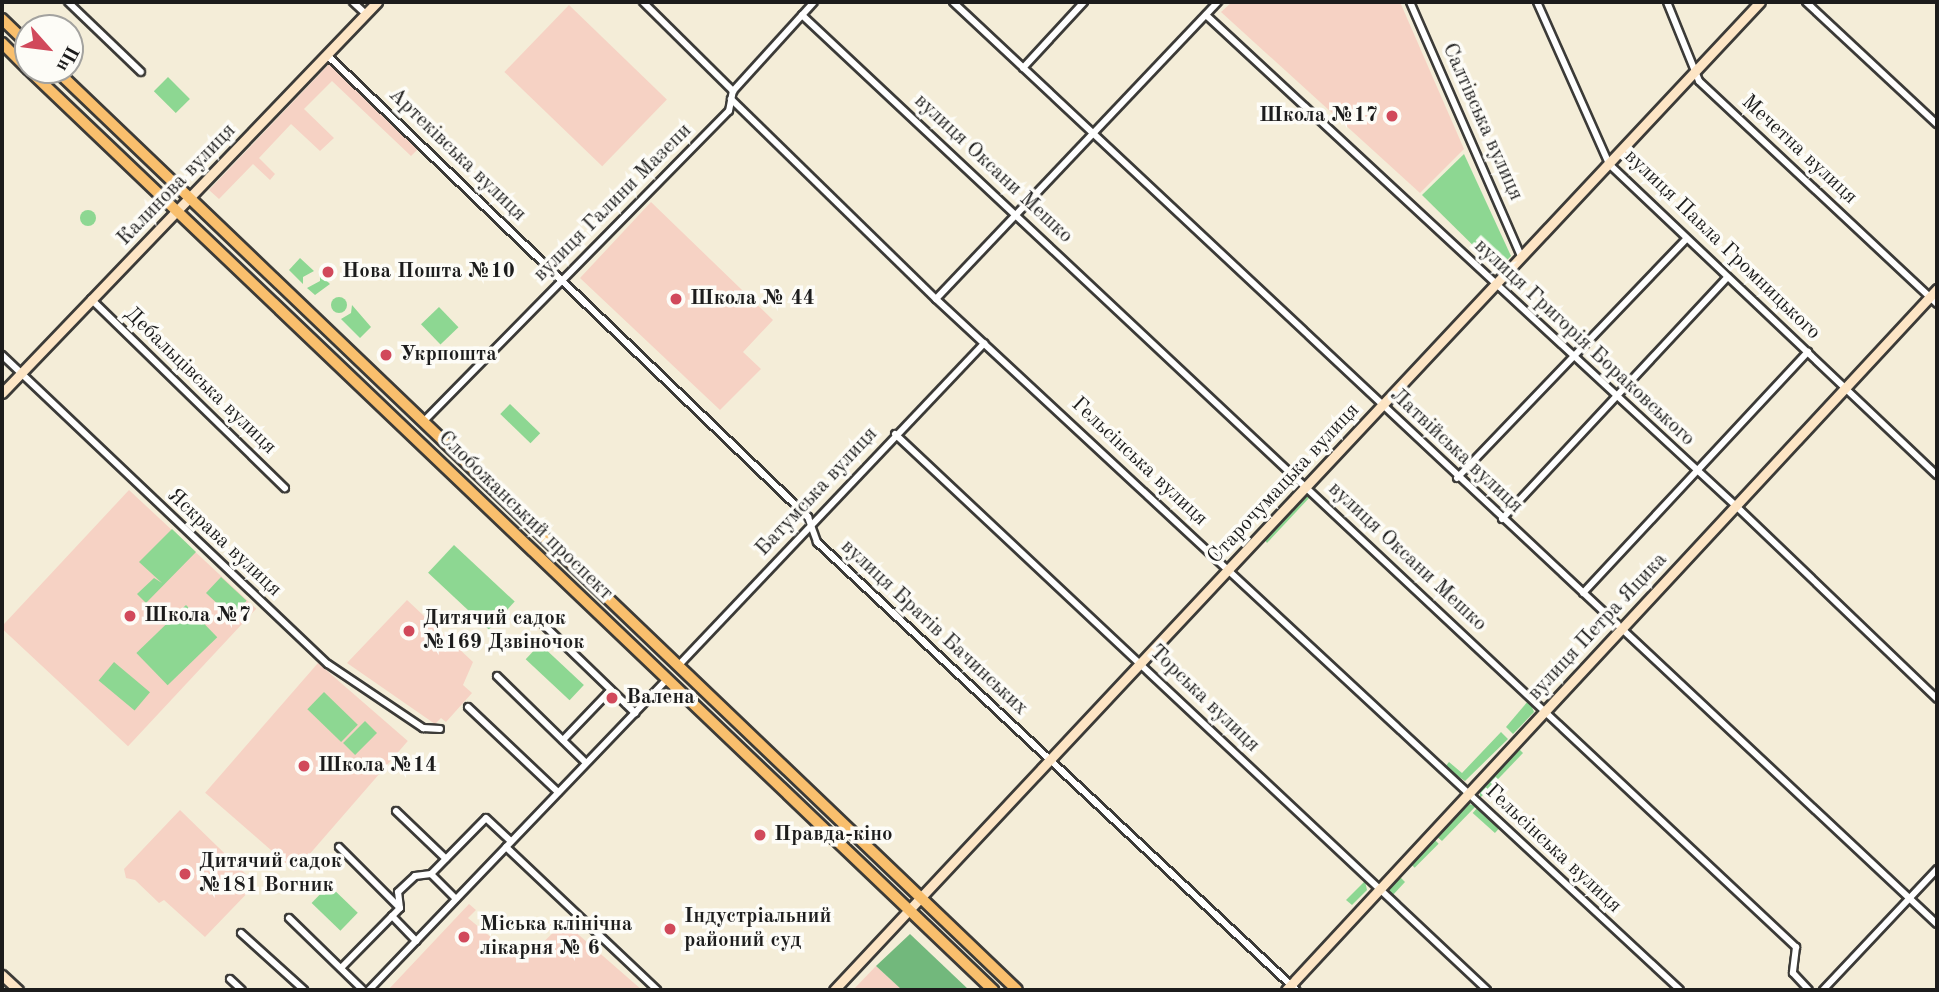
<!DOCTYPE html>
<html>
<head>
<meta charset="utf-8">
<style>
  body { margin:0 }
  #map { position:relative; width:1939px; height:992px; overflow:hidden; background:#f4edd8; font-family:"Old Standard TT",serif }
  div>[style] { position:absolute }
  [style*='--x'] { left:calc(var(--x)*1px); top:calc(var(--y)*1px); width:calc(var(--w)*1px); rotate:calc(var(--a)*1deg) }
  .built>* { inset:0; background:#f6d2c4; transform-origin:0 0 }
  .green>* { inset:0; background:#8dd792; transform-origin:0 0 }
  .round { border-radius:50% }
  .forest>* { inset:0; background:#72b87c }
  .roads { filter:drop-shadow(2px 0 #3c3b38) drop-shadow(-2px 0 #3c3b38) drop-shadow(0 2px #3c3b38) drop-shadow(0 -2px #3c3b38) }
  .street>* { height:6px; margin:-3px; padding:0 3px; transform-origin:3px; border-radius:3px; background:#fff }
  .secondary>* { height:9px; margin:-4.5px; padding:0 4.5px; transform-origin:4.5px; border-radius:4.5px; background:#fde5c5 }
  .primary>* { height:10px; margin:-5px; padding:0 5px; transform-origin:5px; border-radius:5px; background:#f9bf6d }
  .dots>* { width:19px; height:19px; translate:-50% -50%; box-sizing:border-box; border:4px solid #fdfcf7; border-radius:50% }
  span { translate:-50% -50%; white-space:nowrap; text-align:center; line-height:1.15; -webkit-text-stroke:7px #fdfcf7; paint-order:stroke }
  .poi-label { font-size:21px; color:#1c1c1c; font-weight:700 }
  .right { translate:-100% -50%; text-align:right }
  .left { translate:0 -50%; text-align:left }
  .street-label { font-size:21px; color:#1c1c1c }
  .frame { position:absolute; inset:0; border:4px solid #1c1c1c; pointer-events:none }
  .north { position:absolute; left:14px; top:14px; width:70px; height:70px; box-sizing:border-box; background:#fdfcf7; border:2px solid #a3a29f; border-radius:50%; rotate:118deg; font-size:19px; font-weight:700; line-height:28px; text-align:center; color:#1c1c1c }
  .north::after { content:''; display:block; margin:auto; width:24px; height:32px; background:#d1495b; clip-path:polygon(50% 0,100% 100%,50% 72%,0 100%) }
</style>
</head>
<body>
<div id="map">
  <div class="built">
    <i style="clip-path:polygon(1232px 2px,1400px 2px,1464px 149px,1420px 193px,1221px 12px)"></i>
    <i style="left:569px;top:5px;width:136px;height:93px;rotate:44deg"></i>
    <i style="clip-path:polygon(331px 62px,420px 147px,411px 156px,332px 81px,304px 109px,334px 138px,320px 151px,291px 124px,259px 158px,275px 174px,270px 180px,253px 164px,219px 199px,209px 190px)"></i>
    <i style="clip-path:polygon(651px 202px,773px 320px,743px 352px,761px 369px,720px 410px,580px 278px)"></i>
    <i style="left:129px;top:490px;width:174px;height:188px;rotate:43deg"></i>
    <i style="clip-path:polygon(407px 600px,473px 662px,463px 685px,472px 693px,446px 722px,441px 718px,435px 724px,347px 663px)"></i>
    <i style="left:318px;top:663px;width:119px;height:172px;rotate:41deg"></i>
    <i style="clip-path:polygon(180px 810px,256px 884px,205px 937px,164px 900px,159px 903px,135px 880px,126px 878px,124px 869px)"></i>
    <i style="clip-path:polygon(469px 904px,476px 910px,468px 918px,522px 963px,564px 922px,642px 990px,388px 990px)"></i>
    <i style="clip-path:polygon(876px 966px,902px 990px,853px 990px)"></i>
  </div>
  <div class="green">
    <i style="left:168px;top:77px;width:31px;height:20px;rotate:45deg"></i>
    <i style="clip-path:polygon(1464px 154px,1511px 256px,1498px 270px,1422px 195px)"></i>
    <i class="round" style="left:80px;top:210px;width:16px;height:16px"></i>
    <i style="clip-path:polygon(300px 258px,314px 271px,303px 277px,303px 284px,289px 270px)"></i>
    <i style="clip-path:polygon(320px 274px,330px 284px,315px 295px,307px 288px,320px 281px)"></i>
    <i class="round" style="left:331px;top:297px;width:16px;height:16px"></i>
    <i style="clip-path:polygon(352px 305px,371px 327px,360px 338px,341px 319px,351px 313px)"></i>
    <i style="left:439px;top:307px;width:28px;height:25px;rotate:46deg"></i>
    <i style="left:510px;top:404px;width:42px;height:14px;rotate:44deg"></i>
    <i style="clip-path:polygon(1305px 496px,1310px 497px,1267px 543px,1264px 539px)"></i>
    <i style="clip-path:polygon(172px 529px,196px 552px,146px 603px,137px 594px,154px 578px,162px 583px,139px 562px)"></i>
    <i style="left:454px;top:545px;width:83px;height:38px;rotate:43deg"></i>
    <i style="left:221px;top:577px;width:35px;height:22px;rotate:43deg"></i>
    <i style="left:186px;top:605px;width:45px;height:69px;rotate:46deg"></i>
    <i style="left:540px;top:644px;width:60px;height:21px;rotate:43deg"></i>
    <i style="left:114px;top:662px;width:47px;height:24px;rotate:40deg"></i>
    <i style="left:324px;top:692px;width:47px;height:24px;rotate:44deg"></i>
    <i style="clip-path:polygon(1529px 700px,1534px 712px,1513px 734px,1506px 727px)"></i>
    <i style="left:365px;top:721px;width:17px;height:31px;rotate:45deg"></i>
    <i style="clip-path:polygon(1501px 732px,1508px 739px,1465px 781px,1445px 767px,1449px 762px,1462px 773px)"></i>
    <i style="clip-path:polygon(1518px 748px,1523px 753px,1480px 798px,1480px 788px)"></i>
    <i style="clip-path:polygon(1469px 804px,1476px 806px,1442px 841px,1436px 836px)"></i>
    <i style="left:1478px;top:807px;width:30px;height:8px;rotate:42deg"></i>
    <i style="left:1433px;top:838px;width:8px;height:34px;rotate:45deg"></i>
    <i style="clip-path:polygon(1397px 874px,1405px 882px,1391px 897px,1386px 888px)"></i>
    <i style="clip-path:polygon(1365px 881px,1367px 890px,1352px 905px,1346px 900px)"></i>
    <i style="left:329px;top:885px;width:40px;height:25px;rotate:44deg"></i>
  </div>
  <div class="forest">
    <i style="clip-path:polygon(910px 934px,969px 990px,902px 990px,876px 966px)"></i>
  </div>
  <div class="roads">
    <div class="street">
      <i style="--x:68;--y:2;--w:101;--a:43.8"></i>
      <i style="--x:353;--y:2;--w:18;--a:43"></i>
      <i style="--x:643;--y:2;--w:127;--a:44.7"></i>
      <i style="--x:953;--y:2;--w:1348;--a:43.14"></i>
      <i style="--x:1410;--y:2;--w:277;--a:66.4"></i>
      <i style="--x:1537;--y:2;--w:177;--a:66"></i>
      <i style="--x:1609;--y:164;--w:452;--a:43.5"></i>
      <i style="--x:1667;--y:2;--w:85;--a:67.9"></i>
      <i style="--x:1699;--y:81;--w:326;--a:43.1"></i>
      <i style="--x:1806;--y:2;--w:179;--a:43"></i>
      <i style="--x:802;--y:15;--w:1363;--a:43.16"></i>
      <i style="--x:1796;--y:947;--w:26;--a:97"></i>
      <i style="--x:1793;--y:973;--w:23;--a:47"></i>
      <i style="--x:1206;--y:15;--w:721;--a:42.81"></i>
      <i style="--x:1735;--y:505;--w:280;--a:43.8"></i>
      <i style="--x:327;--y:55;--w:667;--a:43.85"></i>
      <i style="--x:808;--y:517;--w:27;--a:70"></i>
      <i style="--x:817;--y:542;--w:656;--a:43.08"></i>
      <i style="--x:1023;--y:68;--w:90;--a:-47.3"></i>
      <i style="--x:731;--y:99;--w:286;--a:44.3"></i>
      <i style="--x:936;--y:299;--w:1015;--a:42.88"></i>
      <i style="--x:91;--y:299;--w:271;--a:44.3"></i>
      <i style="--x:936;--y:299;--w:410;--a:-46.5"></i>
      <i style="--x:2;--y:355;--w:449;--a:43.5"></i>
      <i style="--x:328;--y:664;--w:115;--a:34"></i>
      <i style="--x:423;--y:728;--w:17;--a:3"></i>
      <i style="--x:424;--y:421;--w:435;--a:-45.5"></i>
      <i style="--x:729;--y:111;--w:20;--a:-79"></i>
      <i style="--x:733;--y:91;--w:120;--a:-47.7"></i>
      <i style="--x:895;--y:434;--w:812;--a:43.2"></i>
      <i style="--x:1457;--y:478;--w:331;--a:-46.2"></i>
      <i style="--x:1502;--y:519;--w:330;--a:-47"></i>
      <i style="--x:1583;--y:593;--w:330;--a:-47"></i>
      <i style="--x:544;--y:625;--w:127;--a:44"></i>
      <i style="--x:678;--y:666;--w:445;--a:-46.5"></i>
      <i style="--x:497;--y:676;--w:124;--a:44.3"></i>
      <i style="--x:468;--y:707;--w:124;--a:43.4"></i>
      <i style="--x:563;--y:740;--w:69;--a:-46.2"></i>
      <i style="--x:396;--y:811;--w:69;--a:43.8"></i>
      <i style="--x:339;--y:847;--w:86;--a:45"></i>
      <i style="--x:506;--y:847;--w:208;--a:43.4"></i>
      <i style="--x:431;--y:874;--w:35;--a:45"></i>
      <i style="--x:392;--y:916;--w:35;--a:46"></i>
      <i style="--x:289;--y:918;--w:103;--a:44.2"></i>
      <i style="--x:241;--y:933;--w:85;--a:42.1"></i>
      <i style="--x:341;--y:968;--w:84;--a:-45.5"></i>
      <i style="--x:400;--y:908;--w:16;--a:-97"></i>
      <i style="--x:398;--y:892;--w:23;--a:-43"></i>
      <i style="--x:415;--y:876;--w:16;--a:-7"></i>
      <i style="--x:431;--y:874;--w:78;--a:-45.5"></i>
      <i style="--x:486;--y:818;--w:34;--a:43"></i>
      <i style="--x:230;--y:979;--w:16;--a:43"></i>
      <i style="--x:369;--y:990;--w:431;--a:-46.2"></i>
      <i style="--x:1823;--y:990;--w:166;--a:-46.7"></i>
    </div>
    <div class="secondary">
      <i style="--x:2;--y:393;--w:542;--a:-46.2"></i>
      <i style="--x:2;--y:975;--w:22;--a:43"></i>
      <i style="--x:834;--y:990;--w:1354;--a:-46.86"></i>
      <i style="--x:1286;--y:990;--w:957;--a:-47.12"></i>
    </div>
    <div class="primary">
      <i style="--x:2;--y:19;--w:36;--a:44"></i>
      <i style="--x:2;--y:43;--w:37;--a:45"></i>
      <i style="--x:29;--y:70;--w:1333;--a:43.66"></i>
      <i style="--x:56;--y:70;--w:1330;--a:43.75"></i>
    </div>
  </div>
  <div class="dots">
    <i style="left:1392px;top:116px;background:#d1495b"></i>
    <i style="left:328px;top:272px;background:#d1495b"></i>
    <i style="left:676px;top:299px;background:#d1495b"></i>
    <i style="left:386px;top:355px;background:#d1495b"></i>
    <i style="left:130px;top:616px;background:#d1495b"></i>
    <i style="left:409px;top:631px;background:#d1495b"></i>
    <i style="left:612px;top:698px;background:#d1495b"></i>
    <i style="left:304px;top:766px;background:#d1495b"></i>
    <i style="left:760px;top:835px;background:#d1495b"></i>
    <i style="left:185px;top:874px;background:#d1495b"></i>
    <i style="left:670px;top:929px;background:#d1495b"></i>
    <i style="left:464px;top:937px;background:#d1495b"></i>
  </div>
  <div class="poi-label">
    <span class="right" style="left:1378px;top:116px">Школа №17</span>
    <span class="left" style="left:342px;top:272px">Нова Пошта №10</span>
    <span class="left" style="left:690px;top:299px">Школа № 44</span>
    <span class="left" style="left:400px;top:355px">Укрпошта</span>
    <span class="left" style="left:144px;top:616px">Школа №7</span>
    <span class="left" style="left:423px;top:631px">Дитячий садок<br>№169 Дзвіночок</span>
    <span class="left" style="left:626px;top:698px">Валена</span>
    <span class="left" style="left:318px;top:766px">Школа №14</span>
    <span class="left" style="left:774px;top:835px">Правда-кіно</span>
    <span class="left" style="left:199px;top:874px">Дитячий садок<br>№181 Вогник</span>
    <span class="left" style="left:684px;top:929px">Індустріальний<br>районий суд</span>
    <span class="left" style="left:480px;top:937px">Міська клінічна<br>лікарня № 6</span>
  </div>
  <div class="street-label">
    <span style="left:1482px;top:122px;rotate:66deg">Салтівська вулиця</span>
    <span style="left:1799px;top:150px;rotate:43deg">Мечетна вулиця</span>
    <span style="left:457px;top:155px;rotate:44deg">Артеківська вулиця</span>
    <span style="left:993px;top:169px;rotate:43deg">вулиця Оксани Мешко</span>
    <span style="left:177px;top:185px;rotate:-46deg">Калинова вулиця</span>
    <span style="left:613px;top:203px;rotate:-45deg">вулиця Галини Мазепи</span>
    <span style="left:1722px;top:245px;rotate:44deg">вулиця Павла Громницького</span>
    <span style="left:1584px;top:343px;rotate:43deg">вулиця Григорія Бораковського</span>
    <span style="left:200px;top:381px;rotate:44deg">Дебальцівська вулиця</span>
    <span style="left:1456px;top:451px;rotate:43deg">Латвійська вулиця</span>
    <span style="left:1139px;top:462px;rotate:43deg">Гельсінська вулиця</span>
    <span style="left:1284px;top:484px;rotate:-47deg">Старочумацька вулиця</span>
    <span style="left:817px;top:492px;rotate:-47deg">Батумська вулиця</span>
    <span style="left:525px;top:516px;rotate:44deg">Слобожанський проспект</span>
    <span style="left:224px;top:543px;rotate:43deg">Яскрава вулиця</span>
    <span style="left:1407px;top:557px;rotate:43deg">вулиця Оксани Мешко</span>
    <span style="left:1598px;top:627px;rotate:-47deg">вулиця Петра Яцика</span>
    <span style="left:934px;top:628px;rotate:43deg">вулиця Братів Бачинських</span>
    <span style="left:1204px;top:699px;rotate:44deg">Торська вулиця</span>
    <span style="left:1553px;top:849px;rotate:43deg">Гельсінська вулиця</span>
  </div>
  <div class="frame"></div>
  <div class="north">Пн</div>
</div>
</body>
</html>
